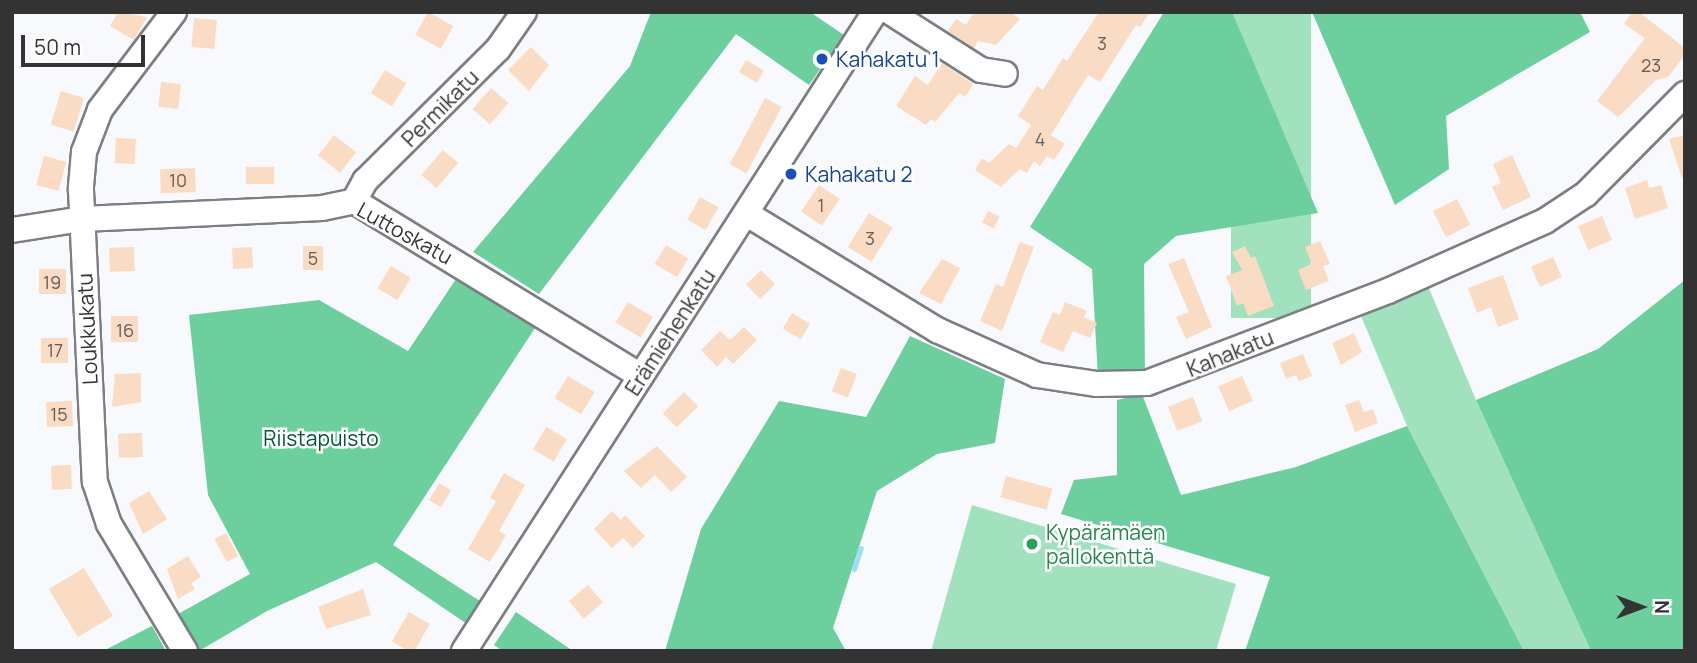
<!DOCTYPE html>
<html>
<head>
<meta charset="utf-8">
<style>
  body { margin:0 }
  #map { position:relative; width:1697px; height:663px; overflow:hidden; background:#f8f9fd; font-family:Manrope,sans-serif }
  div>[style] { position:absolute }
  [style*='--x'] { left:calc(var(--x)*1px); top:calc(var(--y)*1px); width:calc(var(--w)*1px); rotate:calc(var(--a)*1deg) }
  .green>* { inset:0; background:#a1e1be; transform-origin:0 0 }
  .forest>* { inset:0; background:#6ccf9d }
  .stream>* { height:5px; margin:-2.5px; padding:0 2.5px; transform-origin:2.5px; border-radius:2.5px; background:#9fddf6 }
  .building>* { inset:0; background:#fadbc3; transform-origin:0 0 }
  .roads { filter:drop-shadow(2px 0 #7d7e81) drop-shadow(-2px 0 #7d7e81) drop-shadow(0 2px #7d7e81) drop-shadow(0 -2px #7d7e81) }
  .minor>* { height:24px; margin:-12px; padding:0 12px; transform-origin:12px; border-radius:12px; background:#fff }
  .dots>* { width:19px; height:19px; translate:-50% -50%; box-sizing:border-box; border:4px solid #fff; border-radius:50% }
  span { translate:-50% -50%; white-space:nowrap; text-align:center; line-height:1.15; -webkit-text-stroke:5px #fff; paint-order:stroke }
  .number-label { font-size:18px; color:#655d58 }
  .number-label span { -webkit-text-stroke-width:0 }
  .transit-label { font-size:21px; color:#164399 }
  .left { translate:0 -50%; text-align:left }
  .street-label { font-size:21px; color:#333334 }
  .park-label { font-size:21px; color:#025636 }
  .leisure-label { font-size:21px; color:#27864d }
  .frame { position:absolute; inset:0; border:14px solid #333334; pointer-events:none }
  .north { position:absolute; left:1606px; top:572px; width:70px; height:70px; -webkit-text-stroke:5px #fff; paint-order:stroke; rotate:90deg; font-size:19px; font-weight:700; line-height:28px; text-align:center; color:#333334 }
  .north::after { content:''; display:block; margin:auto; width:24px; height:32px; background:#333334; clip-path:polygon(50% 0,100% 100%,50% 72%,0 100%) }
  .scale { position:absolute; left:21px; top:35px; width:124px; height:32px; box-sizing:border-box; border:4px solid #333334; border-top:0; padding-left:9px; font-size:21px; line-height:24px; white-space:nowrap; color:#333334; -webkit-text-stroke:5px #fff; paint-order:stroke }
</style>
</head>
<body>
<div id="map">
  <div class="green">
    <i style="left:1231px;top:12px;width:80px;height:306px"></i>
    <i style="clip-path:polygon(1428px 286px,1476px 400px,1591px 651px,1524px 651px,1407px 426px,1361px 316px)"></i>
    <i style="clip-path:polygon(972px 505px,1236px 584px,1216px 651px,931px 651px)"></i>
  </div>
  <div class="forest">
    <i style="clip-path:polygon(651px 12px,810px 12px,844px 35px,809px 85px,736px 34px,539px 294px,473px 252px,630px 66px)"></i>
    <i style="clip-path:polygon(1164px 12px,1232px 12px,1318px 213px,1176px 236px,1144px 264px,1145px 375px,1098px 378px,1092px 269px,1030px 227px)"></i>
    <i style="clip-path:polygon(1312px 12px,1580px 12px,1590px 32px,1446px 116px,1449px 169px,1395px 205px)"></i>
    <i style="clip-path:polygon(458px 276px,537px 325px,393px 545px,483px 603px,467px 624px,376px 562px,267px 611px,199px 651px,178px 614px,250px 574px,208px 495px,189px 315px,319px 300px,408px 351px)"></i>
    <i style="clip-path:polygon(1685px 280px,1685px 651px,1591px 651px,1476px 400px,1598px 349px)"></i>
    <i style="clip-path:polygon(910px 336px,1005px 379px,995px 443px,937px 454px,877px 491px,833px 628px,846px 651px,665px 651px,701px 529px,779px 401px,866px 417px)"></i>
    <i style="clip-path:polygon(1142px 394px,1181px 495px,1296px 467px,1407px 426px,1524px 651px,1245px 651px,1270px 577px,1061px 514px,1074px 480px,1117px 475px,1117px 400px)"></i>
    <i style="clip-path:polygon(516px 612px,573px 651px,503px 651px,494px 645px)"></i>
    <i style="clip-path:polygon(152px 626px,166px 651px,103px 651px)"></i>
  </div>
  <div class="stream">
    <i style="--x:854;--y:569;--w:22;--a:-72"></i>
  </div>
  <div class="building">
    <i style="clip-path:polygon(118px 12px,147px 17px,134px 40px,110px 26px)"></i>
    <i style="left:428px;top:12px;width:29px;height:26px;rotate:29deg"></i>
    <i style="clip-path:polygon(974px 12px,1010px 12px,1020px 19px,996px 45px,978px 41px,974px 48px,948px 31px,956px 19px,966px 25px)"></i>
    <i style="clip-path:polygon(1099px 12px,1150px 12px,1140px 27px,1136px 25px,1100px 82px,1088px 75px,1051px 135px,1065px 144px,1054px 160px,1047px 156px,1040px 166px,1034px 161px,1027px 173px,1020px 169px,1001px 187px,975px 170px,982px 158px,989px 163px,1009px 144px,1016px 148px,1031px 125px,1018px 116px,1037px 86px,1043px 90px,1063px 58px,1067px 61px)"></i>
    <i style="clip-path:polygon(1632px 12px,1639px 12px,1685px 48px,1685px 55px,1668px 77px,1656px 80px,1618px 117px,1597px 101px,1645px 38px,1624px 24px)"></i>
    <i style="left:194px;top:18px;width:23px;height:29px;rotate:5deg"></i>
    <i style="clip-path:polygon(531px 47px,549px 65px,529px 91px,508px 70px)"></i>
    <i style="left:746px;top:60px;width:21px;height:14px;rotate:31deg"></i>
    <i style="clip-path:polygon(942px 63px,973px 84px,965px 97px,959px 93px,935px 122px,931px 119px,926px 125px,896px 106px,915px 76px,928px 85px)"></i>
    <i style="left:385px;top:70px;width:25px;height:27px;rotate:32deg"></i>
    <i style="left:161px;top:82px;width:20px;height:25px;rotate:6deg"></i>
    <i style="left:491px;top:88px;width:23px;height:28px;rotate:41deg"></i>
    <i style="left:61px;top:91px;width:24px;height:35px;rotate:17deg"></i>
    <i style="left:765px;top:98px;width:19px;height:75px;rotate:28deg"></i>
    <i style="left:334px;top:135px;width:28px;height:26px;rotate:38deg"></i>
    <i style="clip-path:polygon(1685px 135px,1685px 178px,1682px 178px,1669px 139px)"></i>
    <i style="left:116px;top:138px;width:20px;height:25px;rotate:3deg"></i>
    <i style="left:443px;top:150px;width:20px;height:33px;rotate:41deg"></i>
    <i style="clip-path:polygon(1512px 155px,1531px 197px,1503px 210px,1492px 187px,1501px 183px,1493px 164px)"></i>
    <i style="left:44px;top:156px;width:23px;height:30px;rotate:15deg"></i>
    <i style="left:274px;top:167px;width:17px;height:28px;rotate:90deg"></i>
    <i style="left:195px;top:168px;width:24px;height:35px;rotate:88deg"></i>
    <i style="clip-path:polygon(1647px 180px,1649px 188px,1661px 185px,1668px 208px,1635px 219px,1625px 188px)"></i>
    <i style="left:819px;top:185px;width:25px;height:32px;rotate:34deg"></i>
    <i style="left:700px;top:197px;width:21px;height:26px;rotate:29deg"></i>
    <i style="left:1457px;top:199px;width:29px;height:27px;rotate:63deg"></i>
    <i style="left:988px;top:211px;width:13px;height:13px;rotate:27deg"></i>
    <i style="left:869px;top:213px;width:28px;height:40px;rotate:32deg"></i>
    <i style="left:1602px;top:216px;width:26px;height:26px;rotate:67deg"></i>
    <i style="clip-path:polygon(1320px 241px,1330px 264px,1323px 266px,1329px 281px,1306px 290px,1298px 270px,1312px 264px,1305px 247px)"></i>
    <i style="clip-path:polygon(1020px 242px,1034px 247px,1002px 331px,980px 321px,996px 284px,1003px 287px)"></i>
    <i style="left:666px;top:245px;width:26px;height:22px;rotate:31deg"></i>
    <i style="left:303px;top:246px;width:20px;height:24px"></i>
    <i style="clip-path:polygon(1245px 246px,1251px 258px,1255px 256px,1274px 306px,1248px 316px,1243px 303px,1237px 306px,1226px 276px,1242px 270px,1232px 252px)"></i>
    <i style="left:134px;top:247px;width:24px;height:25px;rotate:88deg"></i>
    <i style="left:252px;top:247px;width:21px;height:20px;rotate:87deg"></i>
    <i style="left:1553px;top:257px;width:22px;height:24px;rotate:66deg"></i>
    <i style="clip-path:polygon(1184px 258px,1212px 327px,1186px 339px,1176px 317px,1189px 312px,1168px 264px)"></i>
    <i style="clip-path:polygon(942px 259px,960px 268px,941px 304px,919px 293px)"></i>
    <i style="left:391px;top:266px;width:23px;height:26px;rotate:31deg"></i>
    <i style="left:66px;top:269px;width:25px;height:27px;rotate:90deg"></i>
    <i style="left:761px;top:270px;width:20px;height:21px;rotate:45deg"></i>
    <i style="clip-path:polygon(1503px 275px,1519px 319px,1498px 327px,1491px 307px,1477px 313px,1468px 288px)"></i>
    <i style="left:628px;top:302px;width:29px;height:24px;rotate:31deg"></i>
    <i style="clip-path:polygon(1065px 302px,1087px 311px,1084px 317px,1097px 323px,1090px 338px,1073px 331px,1063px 352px,1040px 342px,1053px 312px,1060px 315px)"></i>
    <i style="left:792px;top:313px;width:21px;height:18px;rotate:31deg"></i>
    <i style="left:138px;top:316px;width:26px;height:27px;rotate:90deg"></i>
    <i style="clip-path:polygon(744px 327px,757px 340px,733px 364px,726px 357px,717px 367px,701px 350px,720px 331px,730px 340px)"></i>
    <i style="clip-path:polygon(1354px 333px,1362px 352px,1341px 365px,1332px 343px)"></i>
    <i style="left:41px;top:338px;width:27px;height:25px"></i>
    <i style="clip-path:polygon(1303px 354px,1312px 376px,1299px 381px,1296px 375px,1286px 379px,1280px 363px)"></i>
    <i style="left:841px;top:368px;width:17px;height:25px;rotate:21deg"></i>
    <i style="clip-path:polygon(141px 373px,141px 402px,112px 407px,115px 374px)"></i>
    <i style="left:568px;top:376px;width:31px;height:26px;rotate:31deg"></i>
    <i style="left:1242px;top:376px;width:27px;height:26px;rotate:66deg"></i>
    <i style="left:684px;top:392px;width:20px;height:30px;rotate:45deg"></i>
    <i style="left:1193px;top:397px;width:26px;height:27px;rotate:69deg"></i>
    <i style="clip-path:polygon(1359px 400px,1364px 412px,1373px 409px,1378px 423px,1355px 432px,1345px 405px)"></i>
    <i style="left:72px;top:401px;width:25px;height:26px;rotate:88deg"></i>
    <i style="left:546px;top:427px;width:24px;height:26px;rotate:30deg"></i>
    <i style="left:142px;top:433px;width:24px;height:24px;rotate:88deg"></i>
    <i style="clip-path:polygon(657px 446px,687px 477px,671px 492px,655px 475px,641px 488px,624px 471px)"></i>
    <i style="left:71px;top:465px;width:24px;height:20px;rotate:88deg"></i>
    <i style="clip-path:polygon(504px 473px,525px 485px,499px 531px,506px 535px,490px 562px,468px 549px,496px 501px,490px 498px)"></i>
    <i style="left:1006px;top:476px;width:48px;height:22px;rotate:15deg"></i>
    <i style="left:439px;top:483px;width:14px;height:20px;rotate:30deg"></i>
    <i style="clip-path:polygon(149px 491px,167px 519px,143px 534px,129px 503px)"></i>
    <i style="clip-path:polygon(612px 511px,621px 520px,625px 515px,645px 536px,633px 548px,623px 538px,612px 548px,594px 529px)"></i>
    <i style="left:226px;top:533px;width:26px;height:13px;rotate:62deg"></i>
    <i style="clip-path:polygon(188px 556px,201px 577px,191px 583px,195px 589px,178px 599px,167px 569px)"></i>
    <i style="left:84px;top:568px;width:56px;height:41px;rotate:59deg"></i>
    <i style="left:588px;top:585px;width:23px;height:25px;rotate:50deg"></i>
    <i style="clip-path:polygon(363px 589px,371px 615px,326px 629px,318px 607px)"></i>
    <i style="left:409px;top:612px;width:24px;height:34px;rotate:30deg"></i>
  </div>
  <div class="roads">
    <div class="minor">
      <i style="--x:174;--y:12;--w:123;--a:127.1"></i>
      <i style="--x:100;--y:110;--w:45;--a:110.9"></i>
      <i style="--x:84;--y:152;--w:38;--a:95"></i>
      <i style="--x:81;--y:190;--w:292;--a:87.3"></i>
      <i style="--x:95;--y:482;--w:44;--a:71.6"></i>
      <i style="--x:109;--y:524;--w:148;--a:59.1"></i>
      <i style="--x:890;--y:12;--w:108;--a:32.5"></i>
      <i style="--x:981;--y:70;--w:24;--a:9"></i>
      <i style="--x:354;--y:201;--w:23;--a:-61"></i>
      <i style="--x:365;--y:181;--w:187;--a:-44.8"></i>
      <i style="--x:498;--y:49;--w:45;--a:-54.9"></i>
      <i style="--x:747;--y:214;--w:223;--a:31.4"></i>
      <i style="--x:937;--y:330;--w:110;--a:24.2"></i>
      <i style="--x:1037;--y:375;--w:61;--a:8.5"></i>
      <i style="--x:1097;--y:384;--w:50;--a:-1.1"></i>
      <i style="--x:1147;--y:383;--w:258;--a:-20.9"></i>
      <i style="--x:1388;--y:291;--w:172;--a:-24"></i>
      <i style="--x:1545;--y:221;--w:49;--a:-33.4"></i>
      <i style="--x:1586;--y:194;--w:141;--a:-45.3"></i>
      <i style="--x:12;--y:230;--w:71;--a:-8.9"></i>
      <i style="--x:82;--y:219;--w:240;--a:-2.6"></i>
      <i style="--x:322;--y:208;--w:33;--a:-12"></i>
      <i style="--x:354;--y:201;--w:336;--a:31.4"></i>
      <i style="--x:464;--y:651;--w:760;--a:-57.25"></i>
    </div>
  </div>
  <div class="dots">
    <i style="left:822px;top:59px;background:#1a4fb4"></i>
    <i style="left:791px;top:174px;background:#1a4fb4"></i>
    <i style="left:1032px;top:544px;background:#2e9e5b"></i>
  </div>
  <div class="number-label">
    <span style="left:1102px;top:43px">3</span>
    <span style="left:1651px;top:65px">23</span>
    <span style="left:1040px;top:139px">4</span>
    <span style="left:178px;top:180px">10</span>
    <span style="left:821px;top:205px">1</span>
    <span style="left:870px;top:238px">3</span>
    <span style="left:313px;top:258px">5</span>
    <span style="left:52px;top:282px">19</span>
    <span style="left:125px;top:330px">16</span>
    <span style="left:55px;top:350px">17</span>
    <span style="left:59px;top:414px">15</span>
  </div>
  <div class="transit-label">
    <span class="left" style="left:836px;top:59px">Kahakatu 1</span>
    <span class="left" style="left:805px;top:174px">Kahakatu 2</span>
  </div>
  <div class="street-label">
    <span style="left:440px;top:108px;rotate:-45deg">Permikatu</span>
    <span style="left:405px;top:233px;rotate:29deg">Luttoskatu</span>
    <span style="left:87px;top:329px;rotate:-93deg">Loukkukatu</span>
    <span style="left:670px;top:332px;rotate:-57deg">Erämiehenkatu</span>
    <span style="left:1230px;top:353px;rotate:-22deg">Kahakatu</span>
  </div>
  <div class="park-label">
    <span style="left:321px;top:438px">Riistapuisto</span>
  </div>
  <div class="leisure-label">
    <span class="left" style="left:1046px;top:544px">Kypärämäen<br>pallokenttä</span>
  </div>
  <div class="frame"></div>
  <div class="north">N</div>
  <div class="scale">50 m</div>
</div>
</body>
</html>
